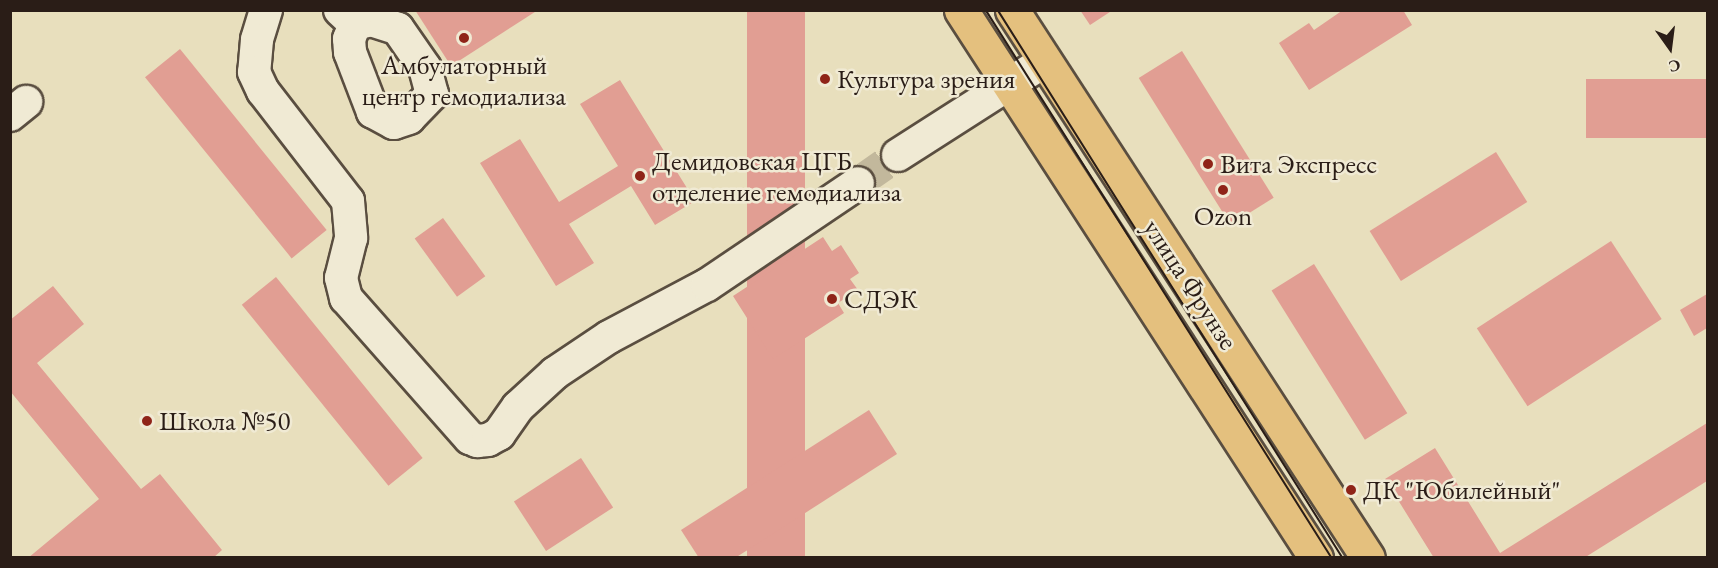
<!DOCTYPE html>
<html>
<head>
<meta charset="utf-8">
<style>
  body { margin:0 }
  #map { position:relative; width:1718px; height:568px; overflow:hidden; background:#e8dfbd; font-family:"EB Garamond",serif }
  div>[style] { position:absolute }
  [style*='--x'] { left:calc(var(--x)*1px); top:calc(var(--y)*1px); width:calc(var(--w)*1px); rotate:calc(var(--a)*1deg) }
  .building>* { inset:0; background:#e19e93; transform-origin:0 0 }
  .minor-tunnel>* { height:32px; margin-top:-16px; transform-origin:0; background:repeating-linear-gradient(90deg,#c2b89c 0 32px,transparent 0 48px) }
  .roads { filter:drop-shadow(2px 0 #5a4e40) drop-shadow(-2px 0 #5a4e40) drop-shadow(0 2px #5a4e40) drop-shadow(0 -2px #5a4e40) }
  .minor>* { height:32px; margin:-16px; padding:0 16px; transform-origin:16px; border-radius:16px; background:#f0ead4 }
  .major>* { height:33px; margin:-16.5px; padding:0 16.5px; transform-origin:16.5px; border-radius:16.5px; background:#e4c07e }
  .tram>* { height:1.5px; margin:-0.75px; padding:0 0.75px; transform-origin:0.75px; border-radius:0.75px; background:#2a1d17 }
  .dots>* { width:16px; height:16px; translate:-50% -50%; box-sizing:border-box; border:3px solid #f0ead4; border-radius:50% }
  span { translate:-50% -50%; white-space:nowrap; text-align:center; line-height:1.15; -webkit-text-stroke:5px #f0ead4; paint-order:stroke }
  .poi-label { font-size:27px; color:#2a1d17 }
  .left { translate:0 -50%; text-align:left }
  .street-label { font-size:27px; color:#2a1d17 }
  .frame { position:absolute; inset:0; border:12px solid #2a1d17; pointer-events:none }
  .north { position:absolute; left:1640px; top:18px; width:60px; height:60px; -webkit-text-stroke:4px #f0ead4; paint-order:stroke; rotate:166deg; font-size:16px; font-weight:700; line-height:24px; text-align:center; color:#2a1d17 }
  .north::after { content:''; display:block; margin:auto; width:21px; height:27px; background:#2a1d17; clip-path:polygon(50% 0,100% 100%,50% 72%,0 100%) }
</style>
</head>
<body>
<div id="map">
  <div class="building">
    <i style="clip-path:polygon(415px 10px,538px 10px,451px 66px)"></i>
    <i style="left:747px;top:10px;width:58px;height:651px"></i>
    <i style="clip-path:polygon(1080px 10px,1113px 10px,1090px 25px)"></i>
    <i style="clip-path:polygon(1343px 10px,1403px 10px,1412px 25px,1309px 90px,1279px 43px,1309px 23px,1314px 30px)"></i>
    <i style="left:180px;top:49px;width:233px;height:45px;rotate:51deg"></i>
    <i style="left:1182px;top:51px;width:173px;height:51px;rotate:58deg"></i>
    <i style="left:1707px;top:79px;width:59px;height:121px;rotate:90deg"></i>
    <i style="clip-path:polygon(620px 80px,695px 201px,655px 225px,631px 186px,569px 224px,594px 263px,556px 286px,480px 163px,520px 139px,559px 202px,618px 166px,580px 104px)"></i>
    <i style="left:1496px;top:152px;width:59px;height:149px;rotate:58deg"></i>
    <i style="left:443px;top:218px;width:72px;height:35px;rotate:54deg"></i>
    <i style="clip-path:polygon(823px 237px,832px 251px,841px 245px,859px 273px,850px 279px,858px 290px,838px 303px,844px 313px,773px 359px,733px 296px)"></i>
    <i style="left:1611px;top:241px;width:93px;height:160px;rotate:57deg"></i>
    <i style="left:1314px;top:264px;width:176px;height:50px;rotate:58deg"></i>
    <i style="left:276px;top:277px;width:233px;height:44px;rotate:51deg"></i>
    <i style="clip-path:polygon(53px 286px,84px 324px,37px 363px,141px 489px,160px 474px,222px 550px,213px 558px,28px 558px,99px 499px,10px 391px,10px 320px)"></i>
    <i style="clip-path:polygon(1707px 294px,1707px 328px,1694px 336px,1680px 310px)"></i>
    <i style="clip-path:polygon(869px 410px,897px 454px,735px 558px,699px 558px,681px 530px)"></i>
    <i style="clip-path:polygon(1707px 423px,1707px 481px,1584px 558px,1434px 558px,1385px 479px,1435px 448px,1500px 553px)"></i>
    <i style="left:581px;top:458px;width:59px;height:80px;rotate:57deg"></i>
  </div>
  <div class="minor-tunnel">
    <i style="--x:858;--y:183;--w:49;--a:-35"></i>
  </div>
  <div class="roads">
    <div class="minor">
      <i style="--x:266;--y:10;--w:31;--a:107"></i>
      <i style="--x:257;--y:40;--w:32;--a:95"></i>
      <i style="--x:254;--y:72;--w:21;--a:65"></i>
      <i style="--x:263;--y:91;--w:139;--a:52.3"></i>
      <i style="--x:348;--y:201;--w:37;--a:85"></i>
      <i style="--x:351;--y:238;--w:41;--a:104"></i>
      <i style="--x:341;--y:278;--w:21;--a:76"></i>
      <i style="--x:346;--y:298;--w:187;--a:48.5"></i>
      <i style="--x:470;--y:438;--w:8;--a:23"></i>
      <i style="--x:477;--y:441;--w:11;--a:-5"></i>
      <i style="--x:488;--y:440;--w:13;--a:-29"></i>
      <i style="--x:499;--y:434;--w:33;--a:-55"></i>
      <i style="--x:518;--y:407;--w:50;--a:-42.6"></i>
      <i style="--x:555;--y:373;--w:65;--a:-33.7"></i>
      <i style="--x:609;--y:337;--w:111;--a:-28"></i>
      <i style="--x:707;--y:285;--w:182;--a:-34"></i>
      <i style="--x:340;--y:10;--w:21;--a:43"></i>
      <i style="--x:355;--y:24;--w:16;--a:-14"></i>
      <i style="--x:371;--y:20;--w:28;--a:18"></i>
      <i style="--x:398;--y:29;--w:47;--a:55.3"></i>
      <i style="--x:425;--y:68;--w:27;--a:75"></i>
      <i style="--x:432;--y:94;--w:33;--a:134"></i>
      <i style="--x:409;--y:118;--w:16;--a:162"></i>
      <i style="--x:394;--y:123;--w:24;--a:-152"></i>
      <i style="--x:373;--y:112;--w:64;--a:-111"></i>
      <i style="--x:350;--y:52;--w:13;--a:-94"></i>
      <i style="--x:349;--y:39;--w:16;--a:-68"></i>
      <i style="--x:10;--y:115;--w:21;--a:-39"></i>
      <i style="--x:898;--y:155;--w:174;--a:-32.6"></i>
    </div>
    <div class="major">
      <i style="--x:961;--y:10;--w:653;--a:57.06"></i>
      <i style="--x:1012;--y:10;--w:653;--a:56.99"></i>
    </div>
  </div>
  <div class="tram">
    <i style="--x:986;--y:10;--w:648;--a:57.73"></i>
    <i style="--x:998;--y:10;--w:648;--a:57.81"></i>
  </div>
  <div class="dots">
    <i style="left:464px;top:38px;background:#8f2418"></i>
    <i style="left:825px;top:79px;background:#8f2418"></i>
    <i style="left:1208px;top:164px;background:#8f2418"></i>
    <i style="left:640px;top:176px;background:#8f2418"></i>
    <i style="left:1223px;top:190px;background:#8f2418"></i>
    <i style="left:832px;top:299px;background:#8f2418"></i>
    <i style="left:147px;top:421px;background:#8f2418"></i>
    <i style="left:1351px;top:490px;background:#8f2418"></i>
  </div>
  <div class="poi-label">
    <span style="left:464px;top:80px">Амбулаторный<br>центр гемодиализа</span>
    <span class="left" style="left:837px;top:79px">Культура зрения</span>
    <span class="left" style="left:652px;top:176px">Демидовская ЦГБ<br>отделение гемодиализа</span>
    <span class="left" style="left:1220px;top:164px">Вита Экспресс</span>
    <span style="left:1223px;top:216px">Ozon</span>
    <span class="left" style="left:844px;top:299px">СДЭК</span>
    <span class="left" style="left:159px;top:421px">Школа №50</span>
    <span class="left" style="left:1363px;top:490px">ДК "Юбилейный"</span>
  </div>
  <div class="street-label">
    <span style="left:1191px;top:284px;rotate:57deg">улица Фрунзе</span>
  </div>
  <div class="frame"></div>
  <div class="north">С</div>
</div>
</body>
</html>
